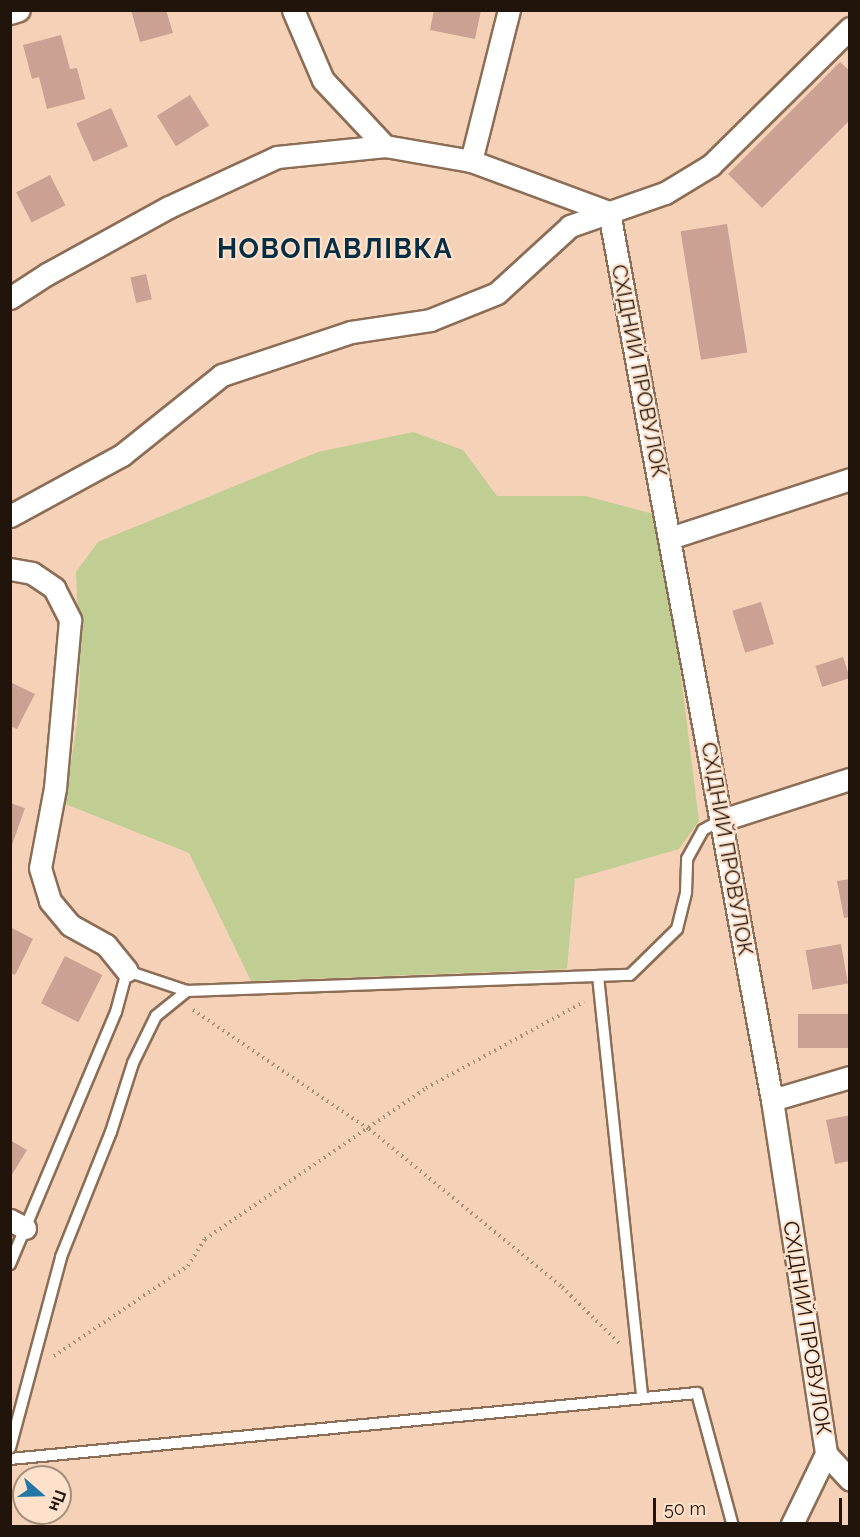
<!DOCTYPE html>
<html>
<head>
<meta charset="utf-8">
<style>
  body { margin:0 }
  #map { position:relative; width:860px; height:1537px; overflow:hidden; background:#f5d2b7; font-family:Raleway,sans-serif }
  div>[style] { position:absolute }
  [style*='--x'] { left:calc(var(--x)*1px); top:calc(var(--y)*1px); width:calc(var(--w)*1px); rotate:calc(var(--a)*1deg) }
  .green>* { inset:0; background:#c0ce93 }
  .building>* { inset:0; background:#caa193; transform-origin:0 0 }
  .path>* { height:4px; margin-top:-2px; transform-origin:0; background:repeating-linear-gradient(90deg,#a78d78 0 1.5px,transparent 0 6px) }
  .roads { filter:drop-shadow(2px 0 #8c6d55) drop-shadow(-2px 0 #8c6d55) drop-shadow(0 2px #8c6d55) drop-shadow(0 -2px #8c6d55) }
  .service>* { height:10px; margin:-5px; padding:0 5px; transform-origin:5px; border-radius:5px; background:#fff }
  .minor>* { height:21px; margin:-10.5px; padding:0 10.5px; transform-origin:10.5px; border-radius:10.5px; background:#fff }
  span { translate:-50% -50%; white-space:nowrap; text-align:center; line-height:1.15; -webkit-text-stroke:4.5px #fde1cb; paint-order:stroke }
  .street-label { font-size:21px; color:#20140b }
  .district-label { font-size:27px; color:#052e45; font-weight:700; letter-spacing:1.5px }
  .frame { position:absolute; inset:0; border:12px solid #20140b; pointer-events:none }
  .north { position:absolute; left:12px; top:1465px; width:60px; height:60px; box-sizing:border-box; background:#fde1cb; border:2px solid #a58f7e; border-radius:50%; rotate:110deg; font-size:16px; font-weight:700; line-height:24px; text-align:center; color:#20140b }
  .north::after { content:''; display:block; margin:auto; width:21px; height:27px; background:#2377a7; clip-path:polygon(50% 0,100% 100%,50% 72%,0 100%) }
  .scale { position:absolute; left:653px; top:1498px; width:189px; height:27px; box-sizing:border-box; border:3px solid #20140b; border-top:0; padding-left:8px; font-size:18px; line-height:21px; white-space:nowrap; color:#20140b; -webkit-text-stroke:4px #fde1cb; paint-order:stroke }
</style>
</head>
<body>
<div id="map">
  <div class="green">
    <i style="clip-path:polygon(413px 432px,463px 450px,497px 496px,586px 496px,661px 516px,699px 821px,679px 849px,575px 879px,567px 969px,251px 981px,189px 853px,65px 804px,77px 722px,80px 672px,76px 572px,98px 542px,318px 452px)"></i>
  </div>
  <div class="building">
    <i style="clip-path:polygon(131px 10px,166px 10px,173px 33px,140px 42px)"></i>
    <i style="clip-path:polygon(434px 10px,481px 10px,475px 39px,430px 30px)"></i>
    <i style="clip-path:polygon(61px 35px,70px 69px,77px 68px,85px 99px,47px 109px,39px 77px,32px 79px,23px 45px)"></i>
    <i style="clip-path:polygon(840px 62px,850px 71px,850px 120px,762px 208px,728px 174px)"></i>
    <i style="left:190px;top:95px;width:36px;height:39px;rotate:58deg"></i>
    <i style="left:111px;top:108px;width:42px;height:38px;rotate:66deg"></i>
    <i style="left:50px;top:175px;width:34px;height:38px;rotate:63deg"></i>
    <i style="left:727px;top:224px;width:130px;height:47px;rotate:81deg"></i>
    <i style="left:146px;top:274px;width:26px;height:16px;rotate:77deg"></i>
    <i style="left:761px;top:602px;width:44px;height:30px;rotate:73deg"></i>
    <i style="left:843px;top:657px;width:22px;height:29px;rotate:72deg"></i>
    <i style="clip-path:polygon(10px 682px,35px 694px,17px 729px,10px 726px)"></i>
    <i style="clip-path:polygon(10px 803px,25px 808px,12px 845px,10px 844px)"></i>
    <i style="clip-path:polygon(850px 879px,850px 917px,844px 918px,837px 881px)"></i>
    <i style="clip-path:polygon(10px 927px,33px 939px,15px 975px,10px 973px)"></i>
    <i style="left:841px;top:944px;width:40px;height:36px;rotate:80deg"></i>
    <i style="left:65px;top:956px;width:42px;height:53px;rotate:27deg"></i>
    <i style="left:850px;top:1014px;width:34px;height:52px;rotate:90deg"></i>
    <i style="clip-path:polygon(850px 1115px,850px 1161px,835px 1164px,826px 1120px)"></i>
    <i style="clip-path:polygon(10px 1140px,27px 1150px,10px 1178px)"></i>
  </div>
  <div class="path">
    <i style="--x:193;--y:1010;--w:212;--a:34.1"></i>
    <i style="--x:369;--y:1129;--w:249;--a:39.3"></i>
    <i style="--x:562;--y:1287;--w:80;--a:44.5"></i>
    <i style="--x:54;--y:1356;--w:161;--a:-33.9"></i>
    <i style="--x:188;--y:1266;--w:32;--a:-58"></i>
    <i style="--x:205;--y:1239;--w:268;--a:-34.3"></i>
    <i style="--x:426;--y:1088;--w:180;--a:-28.6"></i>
  </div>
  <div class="roads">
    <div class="service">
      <i style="--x:598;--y:976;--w:424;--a:84"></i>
      <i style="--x:10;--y:1264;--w:273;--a:-67.2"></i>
      <i style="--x:116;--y:1012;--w:42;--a:-75"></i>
      <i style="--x:127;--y:971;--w:63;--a:18.4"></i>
      <i style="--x:187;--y:991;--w:443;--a:-2.1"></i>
      <i style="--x:630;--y:975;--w:66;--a:-44.4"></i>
      <i style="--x:677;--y:929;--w:38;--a:-76"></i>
      <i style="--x:686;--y:892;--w:33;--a:-88"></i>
      <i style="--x:687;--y:859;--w:33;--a:-61"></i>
      <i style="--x:703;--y:830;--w:21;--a:-29"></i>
      <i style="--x:10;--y:1448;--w:198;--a:-75"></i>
      <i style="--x:61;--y:1257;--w:135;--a:-68.2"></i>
      <i style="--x:111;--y:1132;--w:72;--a:-72.3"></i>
      <i style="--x:133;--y:1063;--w:52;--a:-63.9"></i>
      <i style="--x:156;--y:1016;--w:40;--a:-39"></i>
      <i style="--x:10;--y:1459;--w:690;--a:-5.49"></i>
      <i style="--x:697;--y:1393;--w:138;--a:74.9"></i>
    </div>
    <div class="minor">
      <i style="--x:293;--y:10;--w:76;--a:66.8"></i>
      <i style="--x:323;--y:80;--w:91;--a:46.8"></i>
      <i style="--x:10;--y:13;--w:9;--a:-18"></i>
      <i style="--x:471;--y:161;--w:156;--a:-75.9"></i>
      <i style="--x:10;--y:298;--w:44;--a:-33"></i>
      <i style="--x:47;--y:274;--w:139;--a:-28.8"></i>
      <i style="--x:169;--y:207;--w:119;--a:-24.8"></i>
      <i style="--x:277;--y:157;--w:109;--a:-5.8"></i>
      <i style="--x:385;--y:146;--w:87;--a:9.9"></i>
      <i style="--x:471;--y:161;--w:147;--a:20.3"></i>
      <i style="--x:609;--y:212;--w:903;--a:79.6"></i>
      <i style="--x:772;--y:1100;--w:358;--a:81.3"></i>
      <i style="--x:826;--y:1454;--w:35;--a:47"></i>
      <i style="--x:10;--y:516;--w:128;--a:-28.6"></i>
      <i style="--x:122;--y:455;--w:128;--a:-38.7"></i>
      <i style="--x:222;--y:375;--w:136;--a:-18.4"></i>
      <i style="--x:351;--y:332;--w:80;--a:-8.6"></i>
      <i style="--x:430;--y:320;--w:72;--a:-21.9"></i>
      <i style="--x:497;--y:293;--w:99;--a:-42.5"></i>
      <i style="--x:570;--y:226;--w:101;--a:-19.2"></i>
      <i style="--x:665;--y:193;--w:54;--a:-31.3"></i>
      <i style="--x:711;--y:165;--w:195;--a:-44.6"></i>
      <i style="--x:670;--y:538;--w:189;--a:-18.1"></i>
      <i style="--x:10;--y:569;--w:22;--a:10"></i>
      <i style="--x:32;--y:573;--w:27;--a:34"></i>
      <i style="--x:54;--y:588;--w:36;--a:63"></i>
      <i style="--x:70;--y:620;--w:169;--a:95.1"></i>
      <i style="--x:55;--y:788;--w:81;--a:100.6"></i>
      <i style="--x:40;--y:868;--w:34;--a:73"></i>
      <i style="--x:50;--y:901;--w:31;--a:50"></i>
      <i style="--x:70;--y:925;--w:41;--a:29.1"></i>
      <i style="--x:106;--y:945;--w:33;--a:51"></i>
      <i style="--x:722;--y:820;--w:134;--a:-17.8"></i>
      <i style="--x:772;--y:1100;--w:81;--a:-16.4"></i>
      <i style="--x:10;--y:1220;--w:17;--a:28"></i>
      <i style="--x:791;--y:1526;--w:80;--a:-64.1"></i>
    </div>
  </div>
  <div class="street-label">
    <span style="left:639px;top:371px;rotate:79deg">СХІДНИЙ ПРОВУЛОК</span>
    <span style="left:727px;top:849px;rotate:80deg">СХІДНИЙ ПРОВУЛОК</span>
    <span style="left:807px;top:1328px;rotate:81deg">СХІДНИЙ ПРОВУЛОК</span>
  </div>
  <div class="district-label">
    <span style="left:335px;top:249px">НОВОПАВЛІВКА</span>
  </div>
  <div class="frame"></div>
  <div class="north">Пн</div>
  <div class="scale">50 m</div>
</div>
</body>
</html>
